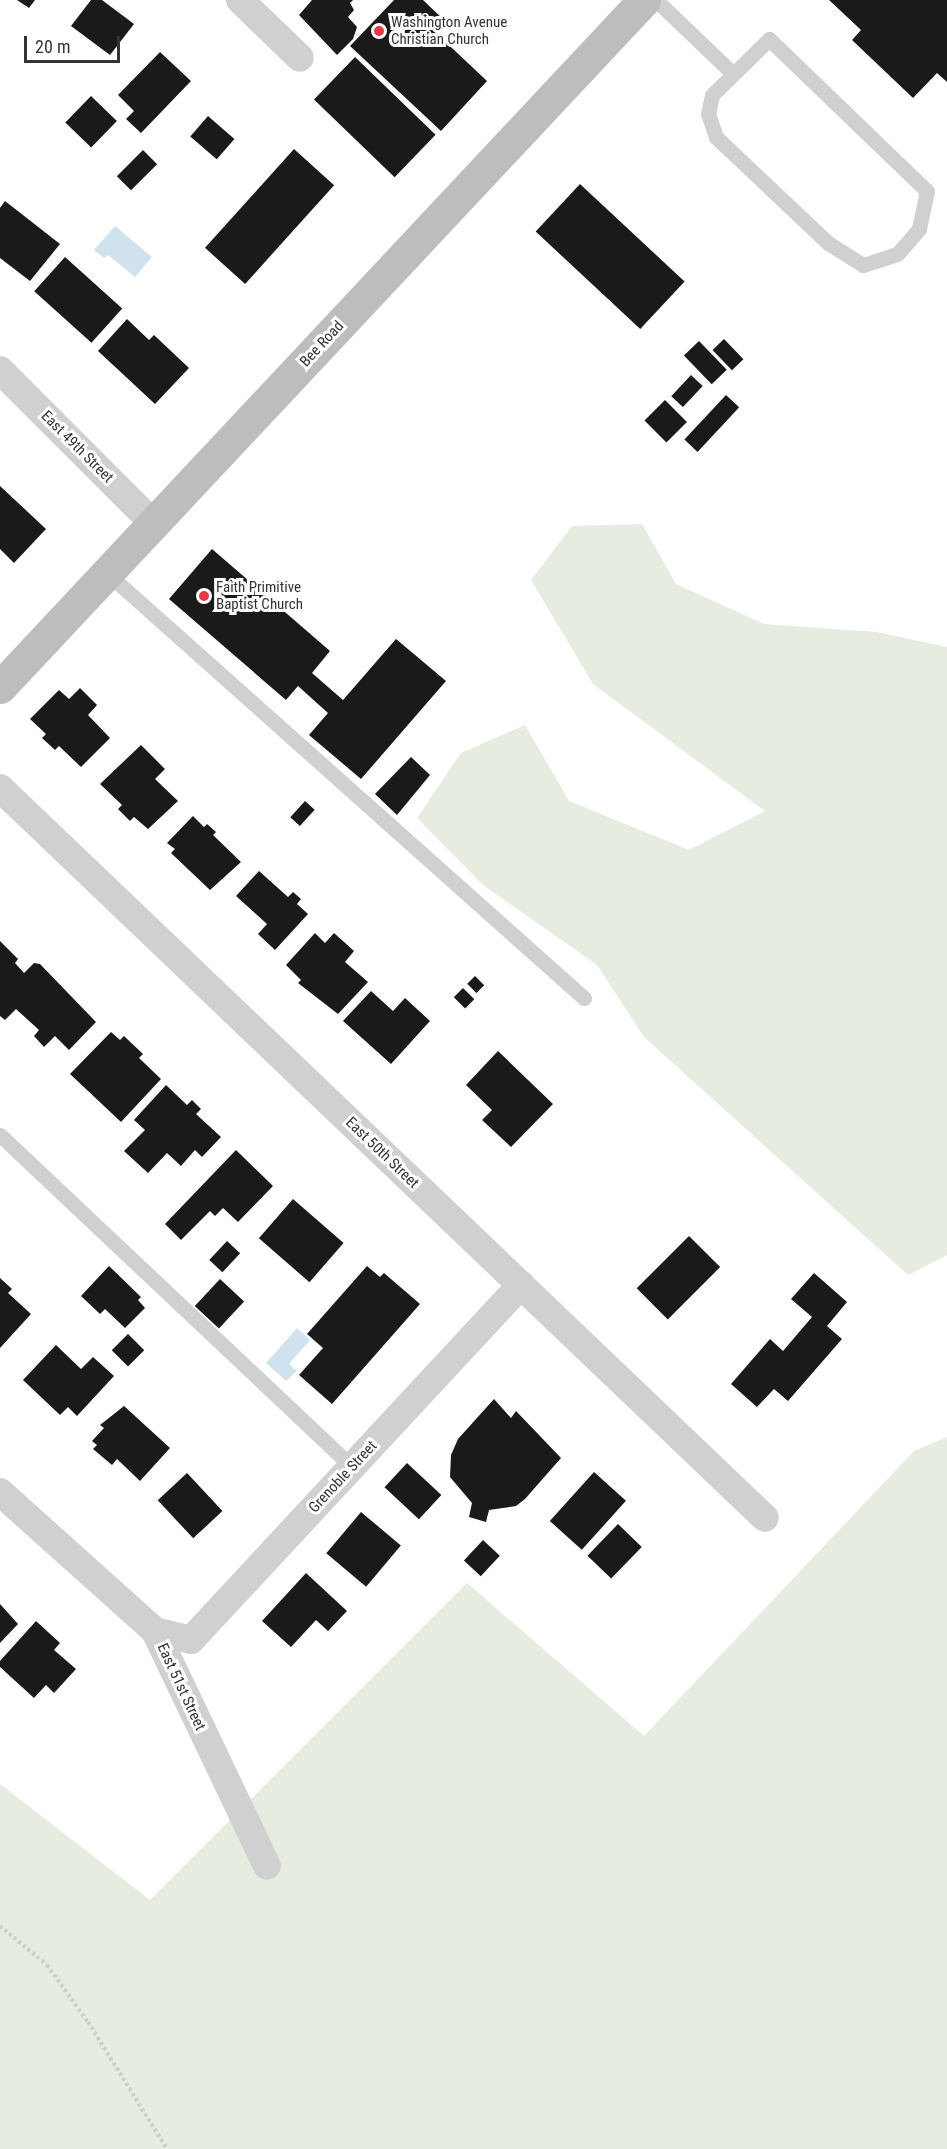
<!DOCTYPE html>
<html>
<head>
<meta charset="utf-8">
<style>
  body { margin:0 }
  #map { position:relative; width:947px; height:2149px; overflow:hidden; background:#fff; font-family:"Roboto Condensed",sans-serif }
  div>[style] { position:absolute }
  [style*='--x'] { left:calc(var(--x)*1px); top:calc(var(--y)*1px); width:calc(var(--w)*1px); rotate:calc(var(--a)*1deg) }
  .green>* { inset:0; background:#e6ecdf }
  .water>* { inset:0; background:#cfe2ee }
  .building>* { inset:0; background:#1a1a1a; transform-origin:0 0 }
  .path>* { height:4px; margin-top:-2px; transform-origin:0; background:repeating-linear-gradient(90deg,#cdcdcd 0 3px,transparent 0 6px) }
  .service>* { height:15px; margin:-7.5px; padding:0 7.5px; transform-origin:7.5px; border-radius:7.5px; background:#d0d0d0 }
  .minor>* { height:28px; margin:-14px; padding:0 14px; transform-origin:14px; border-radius:14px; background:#d0d0d0 }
  .secondary>* { height:33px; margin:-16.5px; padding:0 16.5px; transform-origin:16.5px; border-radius:16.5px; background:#bdbdbd }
  .dots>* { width:16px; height:16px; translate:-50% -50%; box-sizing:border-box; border:3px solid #fff; border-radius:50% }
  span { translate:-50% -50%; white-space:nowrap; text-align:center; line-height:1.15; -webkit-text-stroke:6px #fff; paint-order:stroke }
  .poi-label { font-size:15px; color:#333 }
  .left { translate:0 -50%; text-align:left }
  .street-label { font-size:15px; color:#333 }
  .scale { position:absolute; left:24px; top:36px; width:96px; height:27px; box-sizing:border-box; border:3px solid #333; border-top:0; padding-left:8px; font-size:18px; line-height:21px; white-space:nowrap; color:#333; -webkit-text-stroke:4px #fff; paint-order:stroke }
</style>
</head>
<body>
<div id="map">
  <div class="green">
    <i style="clip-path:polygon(642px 524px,676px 584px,764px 624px,877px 632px,947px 647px,947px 1255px,908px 1275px,644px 1037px,597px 965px,483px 885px,417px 818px,461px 753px,525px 725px,569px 801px,689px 850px,765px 811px,593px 684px,531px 580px,572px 526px)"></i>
    <i style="clip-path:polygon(947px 1437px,947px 2149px,0 2149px,0 1784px,150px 1900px,467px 1583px,644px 1736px,914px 1451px)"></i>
  </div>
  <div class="water">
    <i style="clip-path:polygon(115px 226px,152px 257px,135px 277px,108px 255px,104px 258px,94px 250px)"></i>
    <i style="clip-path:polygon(297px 1328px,310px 1340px,289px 1364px,297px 1371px,286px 1381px,266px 1363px)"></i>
  </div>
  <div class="building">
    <i style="clip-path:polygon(17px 0,35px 0,29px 8px)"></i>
    <i style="clip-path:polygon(91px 0,102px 0,134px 24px,110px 55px,71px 26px)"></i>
    <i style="clip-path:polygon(312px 0,353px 0,350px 3px,354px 10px,348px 17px,357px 27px,353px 39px,337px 55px,299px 15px)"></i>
    <i style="clip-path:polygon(394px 0,423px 0,445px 21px,435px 32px,487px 81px,441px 131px,350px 46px)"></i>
    <i style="clip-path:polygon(829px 0,947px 0,947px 82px,937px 73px,913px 98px,852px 40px,861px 30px)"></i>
    <i style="clip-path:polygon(160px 52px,191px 81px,141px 133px,126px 119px,134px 111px,118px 95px)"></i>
    <i style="left:355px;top:57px;width:112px;height:59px;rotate:44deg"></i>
    <i style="left:91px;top:96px;width:36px;height:37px;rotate:44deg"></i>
    <i style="left:208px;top:116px;width:35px;height:27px;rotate:41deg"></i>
    <i style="left:294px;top:149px;width:54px;height:133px;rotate:42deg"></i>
    <i style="left:143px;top:150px;width:20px;height:37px;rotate:45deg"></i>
    <i style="left:580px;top:184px;width:143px;height:65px;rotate:43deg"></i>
    <i style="clip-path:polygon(5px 201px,60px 244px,30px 281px,0 258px,0 208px)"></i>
    <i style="left:65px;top:257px;width:77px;height:46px;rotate:42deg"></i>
    <i style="clip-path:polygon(127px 319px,149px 340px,154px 335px,189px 368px,155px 404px,98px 351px)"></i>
    <i style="left:724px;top:339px;width:28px;height:16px;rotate:46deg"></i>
    <i style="left:699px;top:341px;width:40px;height:21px;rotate:46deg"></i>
    <i style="left:691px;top:375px;width:16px;height:29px;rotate:43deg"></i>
    <i style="left:726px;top:395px;width:18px;height:61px;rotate:43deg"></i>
    <i style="left:665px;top:400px;width:31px;height:29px;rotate:45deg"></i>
    <i style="clip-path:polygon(0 486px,46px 529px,14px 563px,0 549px)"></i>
    <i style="clip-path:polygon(212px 549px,330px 651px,312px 673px,343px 700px,396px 639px,446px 681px,361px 779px,309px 735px,328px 713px,298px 686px,286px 700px,169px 599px)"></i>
    <i style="clip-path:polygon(80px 688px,97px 705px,88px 715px,110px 738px,81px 767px,59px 746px,55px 750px,42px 738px,46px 734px,30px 719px,59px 690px,69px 699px)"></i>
    <i style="clip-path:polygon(141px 745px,165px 769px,155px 779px,178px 801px,148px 829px,134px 817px,130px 821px,118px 809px,122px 805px,100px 784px)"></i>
    <i style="clip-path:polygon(411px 757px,430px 775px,397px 815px,375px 794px)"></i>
    <i style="left:305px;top:801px;width:13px;height:22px;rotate:42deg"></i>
    <i style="clip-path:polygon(193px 816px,204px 827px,207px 824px,216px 832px,213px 835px,241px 862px,210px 890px,171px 853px,175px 849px,167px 843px)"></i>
    <i style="clip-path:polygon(259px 871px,288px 897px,293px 892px,301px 899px,297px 904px,308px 914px,275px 950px,258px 934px,267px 924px,236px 896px)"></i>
    <i style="clip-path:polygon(315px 933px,325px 943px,334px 933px,354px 951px,345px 962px,368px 982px,338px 1014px,298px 983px,301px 980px,286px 965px)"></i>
    <i style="clip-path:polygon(0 941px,18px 959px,15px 963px,24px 973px,34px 963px,40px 964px,96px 1022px,69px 1050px,55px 1036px,44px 1047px,34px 1036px,39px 1030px,16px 1009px,5px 1020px,0 1016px)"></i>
    <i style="left:475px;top:976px;width:13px;height:11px;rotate:45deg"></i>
    <i style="left:463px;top:988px;width:16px;height:13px;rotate:45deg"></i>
    <i style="clip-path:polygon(371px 991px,393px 1011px,405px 998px,430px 1021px,391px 1064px,343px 1021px)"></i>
    <i style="clip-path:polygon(111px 1032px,120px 1040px,124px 1036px,143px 1054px,139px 1058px,161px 1079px,121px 1122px,70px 1074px)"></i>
    <i style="clip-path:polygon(498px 1051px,553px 1104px,511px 1147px,482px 1120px,492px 1110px,466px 1085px)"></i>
    <i style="clip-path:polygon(166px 1085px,187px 1105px,192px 1100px,201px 1109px,196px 1114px,221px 1137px,202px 1157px,195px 1150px,181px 1166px,167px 1153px,148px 1173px,124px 1151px,145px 1130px,134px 1120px)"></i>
    <i style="clip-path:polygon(236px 1150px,273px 1186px,238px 1222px,223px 1208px,215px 1216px,210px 1211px,181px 1240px,165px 1224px)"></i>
    <i style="left:293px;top:1199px;width:67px;height:52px;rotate:41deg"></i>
    <i style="left:689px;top:1236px;width:44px;height:74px;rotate:45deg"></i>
    <i style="left:227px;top:1241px;width:18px;height:26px;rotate:43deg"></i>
    <i style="clip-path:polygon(109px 1266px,141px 1297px,138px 1300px,145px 1308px,125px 1328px,105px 1309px,100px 1314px,81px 1296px)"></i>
    <i style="clip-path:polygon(367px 1266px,380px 1277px,384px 1273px,420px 1304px,332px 1404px,299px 1375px,323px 1348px,307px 1334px)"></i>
    <i style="clip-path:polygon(814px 1273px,847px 1302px,827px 1326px,842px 1339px,788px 1401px,774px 1389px,757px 1407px,731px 1384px,770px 1339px,783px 1351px,812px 1317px,791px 1299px)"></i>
    <i style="clip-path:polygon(0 1278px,12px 1289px,8px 1293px,31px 1314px,0 1348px)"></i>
    <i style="left:220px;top:1279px;width:33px;height:37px;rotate:43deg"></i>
    <i style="left:128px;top:1334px;width:23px;height:23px;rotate:45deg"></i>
    <i style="clip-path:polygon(56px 1345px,81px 1369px,93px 1357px,114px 1376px,77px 1416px,68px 1407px,60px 1415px,23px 1380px)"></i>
    <i style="clip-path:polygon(494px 1399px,511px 1418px,516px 1411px,561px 1458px,525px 1499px,516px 1506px,489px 1510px,486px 1522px,469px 1517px,472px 1503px,450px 1477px,451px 1455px,458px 1439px)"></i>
    <i style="clip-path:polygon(124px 1406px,170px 1448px,140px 1481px,117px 1459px,112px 1465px,93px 1449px,97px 1445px,92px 1441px,104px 1428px,100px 1425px)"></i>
    <i style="left:407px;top:1463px;width:47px;height:33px;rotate:43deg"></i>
    <i style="left:594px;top:1472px;width:43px;height:66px;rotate:42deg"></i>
    <i style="left:187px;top:1473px;width:52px;height:40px;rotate:47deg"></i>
    <i style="left:361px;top:1512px;width:52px;height:54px;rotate:40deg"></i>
    <i style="left:618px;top:1524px;width:33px;height:44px;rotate:44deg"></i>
    <i style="left:483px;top:1540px;width:23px;height:28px;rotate:43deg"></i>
    <i style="clip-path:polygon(306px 1573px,347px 1611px,328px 1631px,316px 1620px,291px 1647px,262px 1621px)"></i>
    <i style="clip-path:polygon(0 1604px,18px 1624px,0 1643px)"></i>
    <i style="clip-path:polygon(36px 1621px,60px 1643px,54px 1650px,76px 1669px,54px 1693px,46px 1685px,34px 1698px,0 1667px,0 1661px)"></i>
  </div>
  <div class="path">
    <i style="--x:0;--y:1926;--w:61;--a:39.7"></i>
    <i style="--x:47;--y:1965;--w:70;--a:54.3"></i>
    <i style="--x:88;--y:2022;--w:150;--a:58.1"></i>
  </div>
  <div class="service">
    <i style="--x:656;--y:0;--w:105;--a:43.8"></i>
    <i style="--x:769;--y:39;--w:219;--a:43.9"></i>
    <i style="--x:927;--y:191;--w:39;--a:102"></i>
    <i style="--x:919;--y:229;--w:33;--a:131"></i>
    <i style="--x:897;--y:254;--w:36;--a:162"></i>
    <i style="--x:863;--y:265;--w:41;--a:-147.8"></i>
    <i style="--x:828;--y:243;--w:154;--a:-136.6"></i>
    <i style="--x:716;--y:137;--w:24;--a:-109"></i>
    <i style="--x:708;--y:114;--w:19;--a:-78"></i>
    <i style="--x:712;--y:95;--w:80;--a:-44.5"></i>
    <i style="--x:107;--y:573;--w:639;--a:41.7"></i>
    <i style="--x:0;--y:1135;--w:484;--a:43.3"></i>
  </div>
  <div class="minor">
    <i style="--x:240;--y:0;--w:83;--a:44"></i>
    <i style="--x:0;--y:370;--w:218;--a:45"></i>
    <i style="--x:0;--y:788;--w:1057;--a:43.66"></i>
    <i style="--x:0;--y:1492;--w:208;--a:41.9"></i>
    <i style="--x:155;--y:1631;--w:260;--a:64.5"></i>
    <i style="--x:155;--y:1631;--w:37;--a:14"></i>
    <i style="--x:191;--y:1640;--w:485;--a:-47.1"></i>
  </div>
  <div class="secondary">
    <i style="--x:0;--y:687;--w:942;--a:-46.85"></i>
  </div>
  <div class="dots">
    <i style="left:379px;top:31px;background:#e63946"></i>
    <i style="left:204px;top:596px;background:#e63946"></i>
  </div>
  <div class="poi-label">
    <span class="left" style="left:391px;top:31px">Washington Avenue<br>Christian Church</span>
    <span class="left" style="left:216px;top:596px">Faith Primitive<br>Baptist Church</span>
  </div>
  <div class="street-label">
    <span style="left:322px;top:344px;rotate:-47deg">Bee Road</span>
    <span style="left:77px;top:447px;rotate:45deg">East 49th Street</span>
    <span style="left:382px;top:1153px;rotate:44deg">East 50th Street</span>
    <span style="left:343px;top:1477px;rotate:-47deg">Grenoble Street</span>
    <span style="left:181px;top:1687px;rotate:65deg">East 51st Street</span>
  </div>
  <div class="scale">20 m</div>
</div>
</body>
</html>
